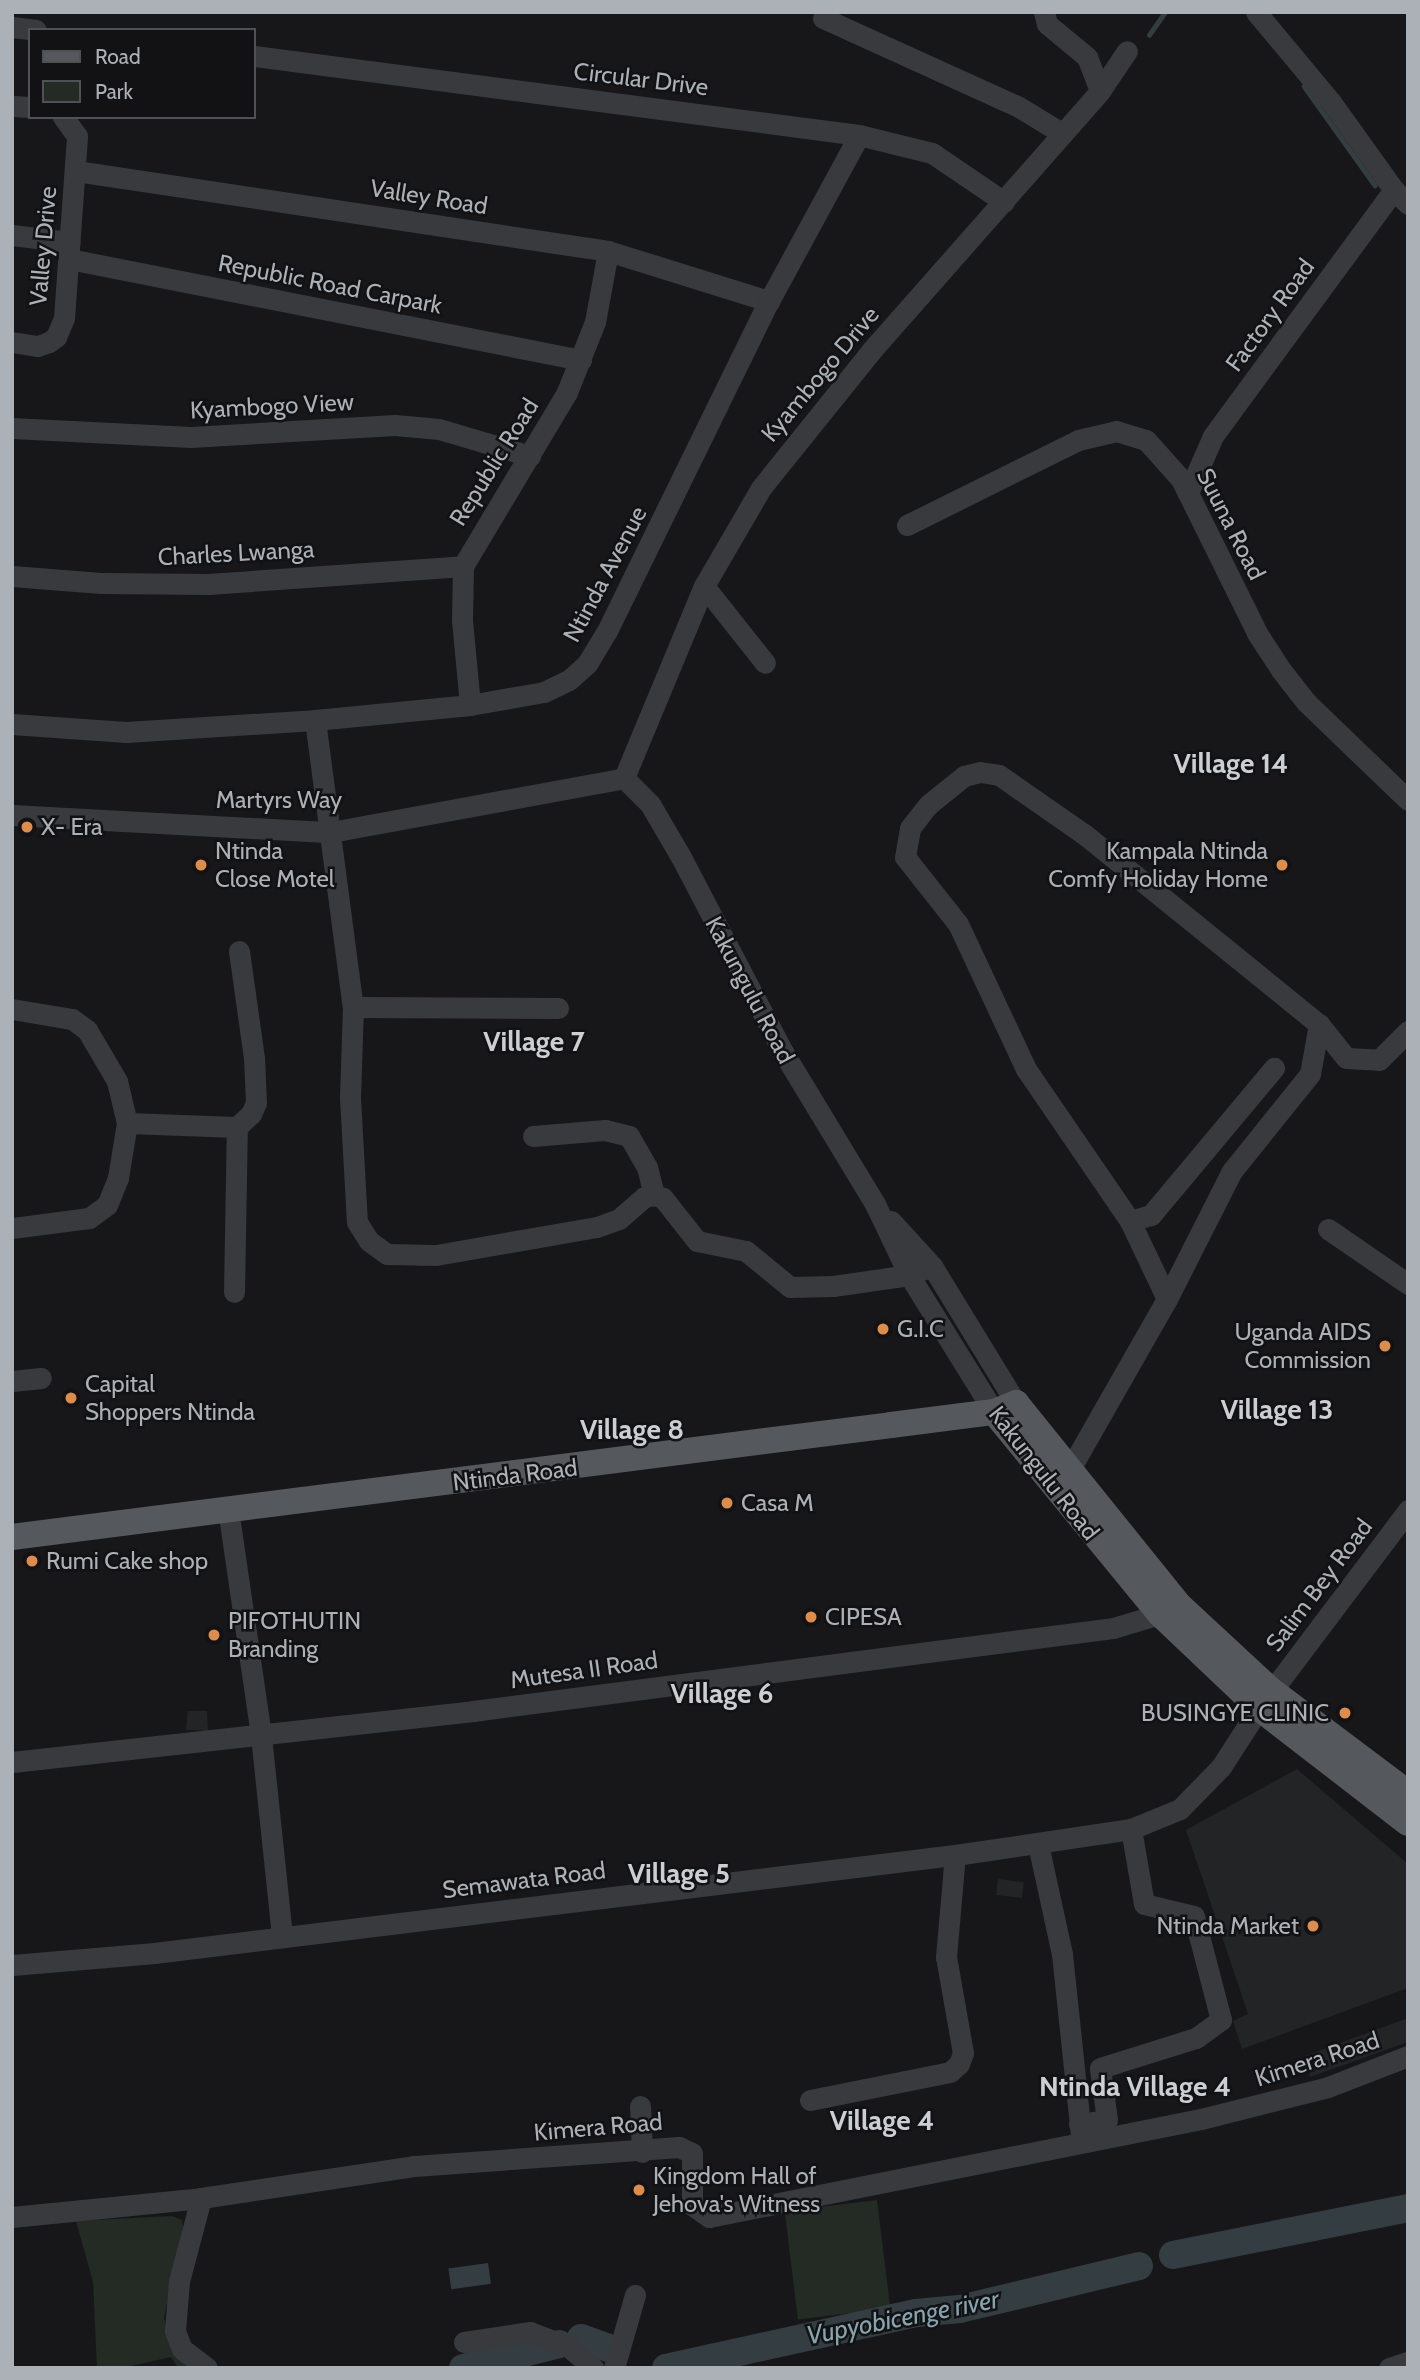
<!DOCTYPE html>
<html>
<head>
<meta charset="utf-8">
<style>
  body { margin:0 }
  #map { position:relative; width:1420px; height:2380px; overflow:hidden; background:#171719; font-family:Cabin,sans-serif }
  div>[style] { position:absolute }
  [style*='--x'] { left:calc(var(--x)*1px); top:calc(var(--y)*1px); width:calc(var(--w)*1px); rotate:calc(var(--a)*1deg) }
  .built>* { inset:0; background:#232426; transform-origin:0 0 }
  .green>* { inset:0; background:#242a24; transform-origin:0 0 }
  .water>* { inset:0; background:#343e42; transform-origin:0 0 }
  .stream>* { height:4.5px; margin:-2.25px; padding:0 2.25px; transform-origin:2.25px; border-radius:2.25px; background:#343e42 }
  .river>* { height:28px; margin:-14px; padding:0 14px; transform-origin:14px; border-radius:14px; background:#343e42 }
  .minor>* { height:21px; margin:-10.5px; padding:0 10.5px; transform-origin:10.5px; border-radius:10.5px; background:#393a3d }
  .major>* { height:26px; margin:-13px; padding:0 13px; transform-origin:13px; border-radius:13px; background:#55585c }
  .dots>* { width:19px; height:19px; translate:-50% -50%; box-sizing:border-box; border:4px solid #121214; border-radius:50% }
  span { translate:-50% -50%; white-space:nowrap; text-align:center; line-height:1.15; -webkit-text-stroke:5px #121214; paint-order:stroke }
  .street-label { font-size:24px; color:#abb1b7 }
  .poi-label { font-size:24px; color:#abb1b7 }
  .left { translate:0 -50%; text-align:left }
  .right { translate:-100% -50%; text-align:right }
  .water-label { font-size:26px; color:#86a4ae; font-style:italic }
  .quarter-label { font-size:28px; color:#cbcfd4; font-weight:700 }
  .frame { position:absolute; inset:0; border:14px solid #abb1b7; pointer-events:none }
  .legend { position:absolute; left:28px; top:28px; width:228px; height:91px; box-sizing:border-box; background:#121214; border:2px solid #4f5255; margin:0; padding:9px 12px; list-style:none; font-size:21px; color:#abb1b7 }
  .legend li { display:flex; align-items:center; gap:14px; height:35px }
  .legend b { width:35px; border:2px solid #4f5255 }
</style>
</head>
<body>
<div id="map">
  <div class="built">
    <i style="clip-path:polygon(188px 1711px,207px 1711px,208px 1731px,186px 1730px)"></i>
    <i style="clip-path:polygon(1297px 1769px,1408px 1864px,1408px 1988px,1242px 2049px,1233px 2021px,1248px 2014px,1186px 1830px)"></i>
    <i style="left:998px;top:1879px;width:26px;height:16px;rotate:7deg"></i>
    <i style="clip-path:polygon(1408px 2018px,1408px 2042px,1310px 2077px,1305px 2056px)"></i>
  </div>
  <div class="green">
    <i style="left:877px;top:2200px;width:109px;height:93px;rotate:83deg"></i>
    <i style="clip-path:polygon(172px 2216px,182px 2220px,183px 2227px,164px 2318px,168px 2333px,196px 2368px,178px 2368px,171px 2357px,122px 2368px,97px 2368px,93px 2282px,76px 2221px)"></i>
  </div>
  <div class="water">
    <i style="left:488px;top:2263px;width:21px;height:40px;rotate:82deg"></i>
  </div>
  <div class="stream">
    <i style="--x:1149;--y:35;--w:28;--a:-55"></i>
    <i style="--x:1304;--y:86;--w:122;--a:54.4"></i>
  </div>
  <div class="river">
    <i style="--x:1173;--y:2255;--w:240;--a:-11.3"></i>
    <i style="--x:581;--y:2338;--w:30;--a:20"></i>
    <i style="--x:463;--y:2368;--w:99;--a:-14"></i>
    <i style="--x:666;--y:2368;--w:256;--a:-12.4"></i>
    <i style="--x:916;--y:2313;--w:44;--a:-5.2"></i>
    <i style="--x:960;--y:2309;--w:184;--a:-13.5"></i>
  </div>
  <div class="minor">
    <i style="--x:1044;--y:12;--w:12;--a:76"></i>
    <i style="--x:1047;--y:24;--w:52;--a:39.5"></i>
    <i style="--x:1087;--y:57;--w:36;--a:69"></i>
    <i style="--x:1256;--y:12;--w:117;--a:50.2"></i>
    <i style="--x:1331;--y:102;--w:108;--a:54.4"></i>
    <i style="--x:823;--y:18;--w:215;--a:24.4"></i>
    <i style="--x:1019;--y:107;--w:48;--a:31.4"></i>
    <i style="--x:12;--y:27;--w:24;--a:7"></i>
    <i style="--x:254;--y:56;--w:610;--a:7.44"></i>
    <i style="--x:859;--y:135;--w:75;--a:13.9"></i>
    <i style="--x:932;--y:153;--w:87;--a:34.2"></i>
    <i style="--x:12;--y:106;--w:18;--a:3"></i>
    <i style="--x:76;--y:171;--w:538;--a:8.55"></i>
    <i style="--x:608;--y:251;--w:169;--a:17.3"></i>
    <i style="--x:12;--y:235;--w:58;--a:6.9"></i>
    <i style="--x:69;--y:259;--w:522;--a:11.16"></i>
    <i style="--x:12;--y:342;--w:26;--a:9"></i>
    <i style="--x:38;--y:346;--w:12;--a:-20"></i>
    <i style="--x:49;--y:342;--w:9;--a:-36"></i>
    <i style="--x:56;--y:337;--w:21;--a:-67"></i>
    <i style="--x:64;--y:318;--w:182;--a:-85.9"></i>
    <i style="--x:77;--y:136;--w:24;--a:-126"></i>
    <i style="--x:12;--y:428;--w:179;--a:2.9"></i>
    <i style="--x:191;--y:437;--w:204;--a:-3.4"></i>
    <i style="--x:395;--y:425;--w:44;--a:5.2"></i>
    <i style="--x:439;--y:429;--w:95;--a:16.5"></i>
    <i style="--x:1188;--y:493;--w:62;--a:-66.3"></i>
    <i style="--x:1213;--y:436;--w:305;--a:-53.7"></i>
    <i style="--x:1394;--y:190;--w:20;--a:45"></i>
    <i style="--x:907;--y:525;--w:191;--a:-26.4"></i>
    <i style="--x:1078;--y:440;--w:39;--a:-13"></i>
    <i style="--x:1116;--y:431;--w:31;--a:17"></i>
    <i style="--x:1146;--y:440;--w:52;--a:48.1"></i>
    <i style="--x:1181;--y:479;--w:172;--a:63.7"></i>
    <i style="--x:1257;--y:633;--w:44;--a:57"></i>
    <i style="--x:1281;--y:670;--w:41;--a:52"></i>
    <i style="--x:1306;--y:702;--w:141;--a:43.9"></i>
    <i style="--x:12;--y:576;--w:89;--a:4.5"></i>
    <i style="--x:101;--y:583;--w:107;--a:0.5"></i>
    <i style="--x:208;--y:584;--w:256;--a:-4"></i>
    <i style="--x:704;--y:586;--w:98;--a:51.6"></i>
    <i style="--x:470;--y:705;--w:85;--a:-95.4"></i>
    <i style="--x:462;--y:620;--w:54;--a:-88.9"></i>
    <i style="--x:463;--y:566;--w:203;--a:-59.1"></i>
    <i style="--x:567;--y:392;--w:75;--a:-68.2"></i>
    <i style="--x:595;--y:322;--w:72;--a:-79.6"></i>
    <i style="--x:315;--y:720;--w:290;--a:82.5"></i>
    <i style="--x:353;--y:1007;--w:91;--a:91.9"></i>
    <i style="--x:350;--y:1098;--w:124;--a:86.8"></i>
    <i style="--x:357;--y:1222;--w:22;--a:58"></i>
    <i style="--x:369;--y:1241;--w:22;--a:36"></i>
    <i style="--x:387;--y:1254;--w:49;--a:1.2"></i>
    <i style="--x:436;--y:1255;--w:163;--a:-9.9"></i>
    <i style="--x:597;--y:1227;--w:23;--a:-20"></i>
    <i style="--x:619;--y:1219;--w:33;--a:-41"></i>
    <i style="--x:644;--y:1197;--w:10;--a:-11"></i>
    <i style="--x:654;--y:1195;--w:9;--a:18"></i>
    <i style="--x:663;--y:1198;--w:55;--a:51.7"></i>
    <i style="--x:697;--y:1241;--w:50;--a:11.5"></i>
    <i style="--x:746;--y:1251;--w:57;--a:39.3"></i>
    <i style="--x:790;--y:1287;--w:43;--a:-1.3"></i>
    <i style="--x:833;--y:1286;--w:77;--a:-8.2"></i>
    <i style="--x:909;--y:1275;--w:25;--a:-21"></i>
    <i style="--x:12;--y:724;--w:114;--a:4"></i>
    <i style="--x:126;--y:732;--w:189;--a:-3.6"></i>
    <i style="--x:315;--y:720;--w:156;--a:-5.5"></i>
    <i style="--x:470;--y:705;--w:75;--a:-10"></i>
    <i style="--x:544;--y:692;--w:28;--a:-26"></i>
    <i style="--x:569;--y:680;--w:24;--a:-42"></i>
    <i style="--x:587;--y:664;--w:39;--a:-59"></i>
    <i style="--x:607;--y:631;--w:368;--a:-63.9"></i>
    <i style="--x:769;--y:301;--w:189;--a:-61.5"></i>
    <i style="--x:624;--y:778;--w:208;--a:-67.4"></i>
    <i style="--x:704;--y:586;--w:113;--a:-59.8"></i>
    <i style="--x:761;--y:488;--w:176;--a:-51.2"></i>
    <i style="--x:871;--y:351;--w:346;--a:-48.6"></i>
    <i style="--x:1100;--y:91;--w:48;--a:-56"></i>
    <i style="--x:624;--y:778;--w:37;--a:45"></i>
    <i style="--x:650;--y:804;--w:61;--a:59.7"></i>
    <i style="--x:681;--y:857;--w:220;--a:62.4"></i>
    <i style="--x:783;--y:1052;--w:178;--a:58.8"></i>
    <i style="--x:875;--y:1204;--w:79;--a:64.4"></i>
    <i style="--x:909;--y:1275;--w:161;--a:58.2"></i>
    <i style="--x:12;--y:815;--w:319;--a:3.1"></i>
    <i style="--x:331;--y:832;--w:298;--a:-10.4"></i>
    <i style="--x:353;--y:1007;--w:205;--a:0.3"></i>
    <i style="--x:12;--y:1009;--w:61;--a:9.5"></i>
    <i style="--x:72;--y:1019;--w:19;--a:36"></i>
    <i style="--x:87;--y:1030;--w:59;--a:59.5"></i>
    <i style="--x:117;--y:1081;--w:43;--a:76.6"></i>
    <i style="--x:127;--y:1123;--w:56;--a:99.3"></i>
    <i style="--x:118;--y:1178;--w:29;--a:112"></i>
    <i style="--x:107;--y:1205;--w:22;--a:144"></i>
    <i style="--x:89;--y:1218;--w:78;--a:172.6"></i>
    <i style="--x:127;--y:1123;--w:110;--a:2.1"></i>
    <i style="--x:237;--y:1127;--w:19;--a:-43"></i>
    <i style="--x:251;--y:1114;--w:12;--a:-66"></i>
    <i style="--x:256;--y:1103;--w:45;--a:-92.5"></i>
    <i style="--x:254;--y:1058;--w:108;--a:-98"></i>
    <i style="--x:533;--y:1136;--w:72;--a:-4.8"></i>
    <i style="--x:605;--y:1130;--w:25;--a:14"></i>
    <i style="--x:629;--y:1136;--w:36;--a:60"></i>
    <i style="--x:647;--y:1167;--w:29;--a:76"></i>
    <i style="--x:891;--y:1221;--w:61;--a:47.7"></i>
    <i style="--x:932;--y:1266;--w:161;--a:58.5"></i>
    <i style="--x:1130;--y:1221;--w:22;--a:-16"></i>
    <i style="--x:1151;--y:1215;--w:192;--a:-50.1"></i>
    <i style="--x:1328;--y:1229;--w:97;--a:34.5"></i>
    <i style="--x:234;--y:1292;--w:165;--a:-89"></i>
    <i style="--x:1167;--y:1299;--w:86;--a:-115.4"></i>
    <i style="--x:1130;--y:1221;--w:184;--a:-124.4"></i>
    <i style="--x:1026;--y:1069;--w:160;--a:-115.1"></i>
    <i style="--x:958;--y:924;--w:85;--a:-128.3"></i>
    <i style="--x:905;--y:857;--w:29;--a:-80"></i>
    <i style="--x:910;--y:828;--w:29;--a:-52"></i>
    <i style="--x:928;--y:805;--w:46;--a:-38.9"></i>
    <i style="--x:964;--y:776;--w:16;--a:-14"></i>
    <i style="--x:980;--y:772;--w:19;--a:9"></i>
    <i style="--x:999;--y:775;--w:103;--a:34.8"></i>
    <i style="--x:1084;--y:834;--w:302;--a:39"></i>
    <i style="--x:1319;--y:1024;--w:43;--a:51.5"></i>
    <i style="--x:1346;--y:1058;--w:33;--a:3"></i>
    <i style="--x:1379;--y:1060;--w:41;--a:-45"></i>
    <i style="--x:12;--y:1381;--w:29;--a:-6"></i>
    <i style="--x:1059;--y:1480;--w:16;--a:-45"></i>
    <i style="--x:1070;--y:1469;--w:196;--a:-60.3"></i>
    <i style="--x:1167;--y:1299;--w:144;--a:-63.1"></i>
    <i style="--x:1232;--y:1171;--w:124;--a:-51.2"></i>
    <i style="--x:1310;--y:1074;--w:51;--a:-79.8"></i>
    <i style="--x:228;--y:1509;--w:229;--a:81.7"></i>
    <i style="--x:261;--y:1736;--w:202;--a:84"></i>
    <i style="--x:12;--y:1762;--w:464;--a:-6.3"></i>
    <i style="--x:473;--y:1711;--w:645;--a:-7.39"></i>
    <i style="--x:1113;--y:1628;--w:49;--a:-16.6"></i>
    <i style="--x:1038;--y:1844;--w:113;--a:77.7"></i>
    <i style="--x:1062;--y:1954;--w:182;--a:84"></i>
    <i style="--x:12;--y:1965;--w:143;--a:-4.8"></i>
    <i style="--x:154;--y:1953;--w:807;--a:-6.98"></i>
    <i style="--x:955;--y:1855;--w:178;--a:-8.4"></i>
    <i style="--x:1131;--y:1829;--w:53;--a:-22.2"></i>
    <i style="--x:1180;--y:1809;--w:59;--a:-45.7"></i>
    <i style="--x:1221;--y:1767;--w:70;--a:-57.2"></i>
    <i style="--x:1259;--y:1708;--w:248;--a:-53"></i>
    <i style="--x:810;--y:2100;--w:143;--a:-11.3"></i>
    <i style="--x:950;--y:2072;--w:12;--a:-42"></i>
    <i style="--x:959;--y:2064;--w:12;--a:-70"></i>
    <i style="--x:963;--y:2053;--w:97;--a:-100"></i>
    <i style="--x:946;--y:1957;--w:102;--a:-85"></i>
    <i style="--x:640;--y:2106;--w:46;--a:87.5"></i>
    <i style="--x:1079;--y:2124;--w:28;--a:-8"></i>
    <i style="--x:1107;--y:2120;--w:52;--a:-97.7"></i>
    <i style="--x:1100;--y:2068;--w:101;--a:-17.4"></i>
    <i style="--x:1196;--y:2038;--w:31;--a:-36"></i>
    <i style="--x:1221;--y:2020;--w:107;--a:-104.6"></i>
    <i style="--x:1194;--y:1916;--w:51;--a:-166.5"></i>
    <i style="--x:1144;--y:1904;--w:76;--a:-99.8"></i>
    <i style="--x:201;--y:2198;--w:86;--a:104.8"></i>
    <i style="--x:179;--y:2281;--w:50;--a:94.6"></i>
    <i style="--x:175;--y:2331;--w:19;--a:69"></i>
    <i style="--x:182;--y:2349;--w:31;--a:37"></i>
    <i style="--x:12;--y:2217;--w:190;--a:-5.7"></i>
    <i style="--x:201;--y:2198;--w:215;--a:-8.5"></i>
    <i style="--x:414;--y:2166;--w:266;--a:-4.1"></i>
    <i style="--x:679;--y:2147;--w:14;--a:25"></i>
    <i style="--x:692;--y:2153;--w:52;--a:90"></i>
    <i style="--x:692;--y:2205;--w:21;--a:35"></i>
    <i style="--x:709;--y:2217;--w:502;--a:-11.27"></i>
    <i style="--x:1201;--y:2119;--w:131;--a:-14.1"></i>
    <i style="--x:1328;--y:2087;--w:86;--a:-21.2"></i>
    <i style="--x:464;--y:2342;--w:67;--a:-8.6"></i>
    <i style="--x:530;--y:2332;--w:42;--a:21"></i>
    <i style="--x:569;--y:2347;--w:32;--a:41"></i>
    <i style="--x:614;--y:2368;--w:76;--a:-74"></i>
    <i style="--x:1389;--y:2368;--w:20;--a:-18"></i>
  </div>
  <div class="major">
    <i style="--x:994;--y:1412;--w:261;--a:50.6"></i>
    <i style="--x:1160;--y:1614;--w:137;--a:43.5"></i>
    <i style="--x:1259;--y:1708;--w:188;--a:37.7"></i>
    <i style="--x:12;--y:1537;--w:886;--a:-7.26"></i>
    <i style="--x:891;--y:1425;--w:104;--a:-7.2"></i>
    <i style="--x:994;--y:1412;--w:24;--a:-22"></i>
    <i style="--x:1016;--y:1403;--w:260;--a:51.1"></i>
    <i style="--x:1179;--y:1605;--w:127;--a:42.8"></i>
    <i style="--x:1272;--y:1691;--w:170;--a:36.9"></i>
  </div>
  <div class="dots">
    <i style="left:27px;top:827px;background:#dc8c4c"></i>
    <i style="left:201px;top:865px;background:#dc8c4c"></i>
    <i style="left:1282px;top:865px;background:#dc8c4c"></i>
    <i style="left:883px;top:1329px;background:#dc8c4c"></i>
    <i style="left:1385px;top:1346px;background:#dc8c4c"></i>
    <i style="left:71px;top:1398px;background:#dc8c4c"></i>
    <i style="left:727px;top:1503px;background:#dc8c4c"></i>
    <i style="left:32px;top:1561px;background:#dc8c4c"></i>
    <i style="left:811px;top:1617px;background:#dc8c4c"></i>
    <i style="left:214px;top:1635px;background:#dc8c4c"></i>
    <i style="left:1345px;top:1713px;background:#dc8c4c"></i>
    <i style="left:1313px;top:1926px;background:#dc8c4c"></i>
    <i style="left:639px;top:2190px;background:#dc8c4c"></i>
  </div>
  <div class="street-label">
    <span style="left:641px;top:79px;rotate:7deg">Circular Drive</span>
    <span style="left:429px;top:197px;rotate:9deg">Valley Road</span>
    <span style="left:43px;top:246px;rotate:-85deg">Valley Drive</span>
    <span style="left:330px;top:284px;rotate:11deg">Republic Road Carpark</span>
    <span style="left:1270px;top:315px;rotate:-54deg">Factory Road</span>
    <span style="left:820px;top:374px;rotate:-50deg">Kyambogo Drive</span>
    <span style="left:272px;top:406px;rotate:-3deg">Kyambogo View</span>
    <span style="left:494px;top:462px;rotate:-58deg">Republic Road</span>
    <span style="left:1231px;top:524px;rotate:63deg">Suuna Road</span>
    <span style="left:236px;top:553px;rotate:-3deg">Charles Lwanga</span>
    <span style="left:605px;top:574px;rotate:-62deg">Ntinda Avenue</span>
    <span style="left:279px;top:800px">Martyrs Way</span>
    <span style="left:750px;top:990px;rotate:62deg">Kakungulu Road</span>
    <span style="left:1044px;top:1473px;rotate:52deg">Kakungulu Road</span>
    <span style="left:515px;top:1475px;rotate:-7deg">Ntinda Road</span>
    <span style="left:1319px;top:1585px;rotate:-53deg">Salim Bey Road</span>
    <span style="left:584px;top:1670px;rotate:-8deg">Mutesa II Road</span>
    <span style="left:524px;top:1880px;rotate:-7deg">Semawata Road</span>
    <span style="left:1317px;top:2059px;rotate:-18deg">Kimera Road</span>
    <span style="left:598px;top:2127px;rotate:-5deg">Kimera Road</span>
  </div>
  <div class="poi-label">
    <span class="left" style="left:41px;top:827px">X- Era</span>
    <span class="left" style="left:215px;top:865px">Ntinda<br>Close Motel</span>
    <span class="right" style="left:1268px;top:865px">Kampala Ntinda<br>Comfy Holiday Home</span>
    <span class="left" style="left:897px;top:1329px">G.I.C</span>
    <span class="right" style="left:1371px;top:1346px">Uganda AIDS<br>Commission</span>
    <span class="left" style="left:85px;top:1398px">Capital<br>Shoppers Ntinda</span>
    <span class="left" style="left:741px;top:1503px">Casa M</span>
    <span class="left" style="left:46px;top:1561px">Rumi Cake shop</span>
    <span class="left" style="left:825px;top:1617px">CIPESA</span>
    <span class="left" style="left:228px;top:1635px">PIFOTHUTIN<br>Branding</span>
    <span class="right" style="left:1329px;top:1713px">BUSINGYE CLINIC</span>
    <span class="right" style="left:1299px;top:1926px">Ntinda Market</span>
    <span class="left" style="left:653px;top:2190px">Kingdom Hall of<br>Jehova's Witness</span>
  </div>
  <div class="water-label">
    <span style="left:903px;top:2318px;rotate:-11deg">Vupyobicenge river</span>
  </div>
  <div class="quarter-label">
    <span style="left:1231px;top:763px">Village 14</span>
    <span style="left:534px;top:1041px">Village 7</span>
    <span style="left:1277px;top:1409px">Village 13</span>
    <span style="left:632px;top:1429px">Village 8</span>
    <span style="left:722px;top:1693px">Village 6</span>
    <span style="left:679px;top:1873px">Village 5</span>
    <span style="left:1135px;top:2086px">Ntinda Village 4</span>
    <span style="left:882px;top:2120px">Village 4</span>
  </div>
  <div class="frame"></div>
  <ul class="legend">
  <li><b style="height:9px;background:#55585c"></b>Road</li>
  <li><b style="height:19px;background:#242a24"></b>Park</li>
  </ul>
</div>
</body>
</html>
